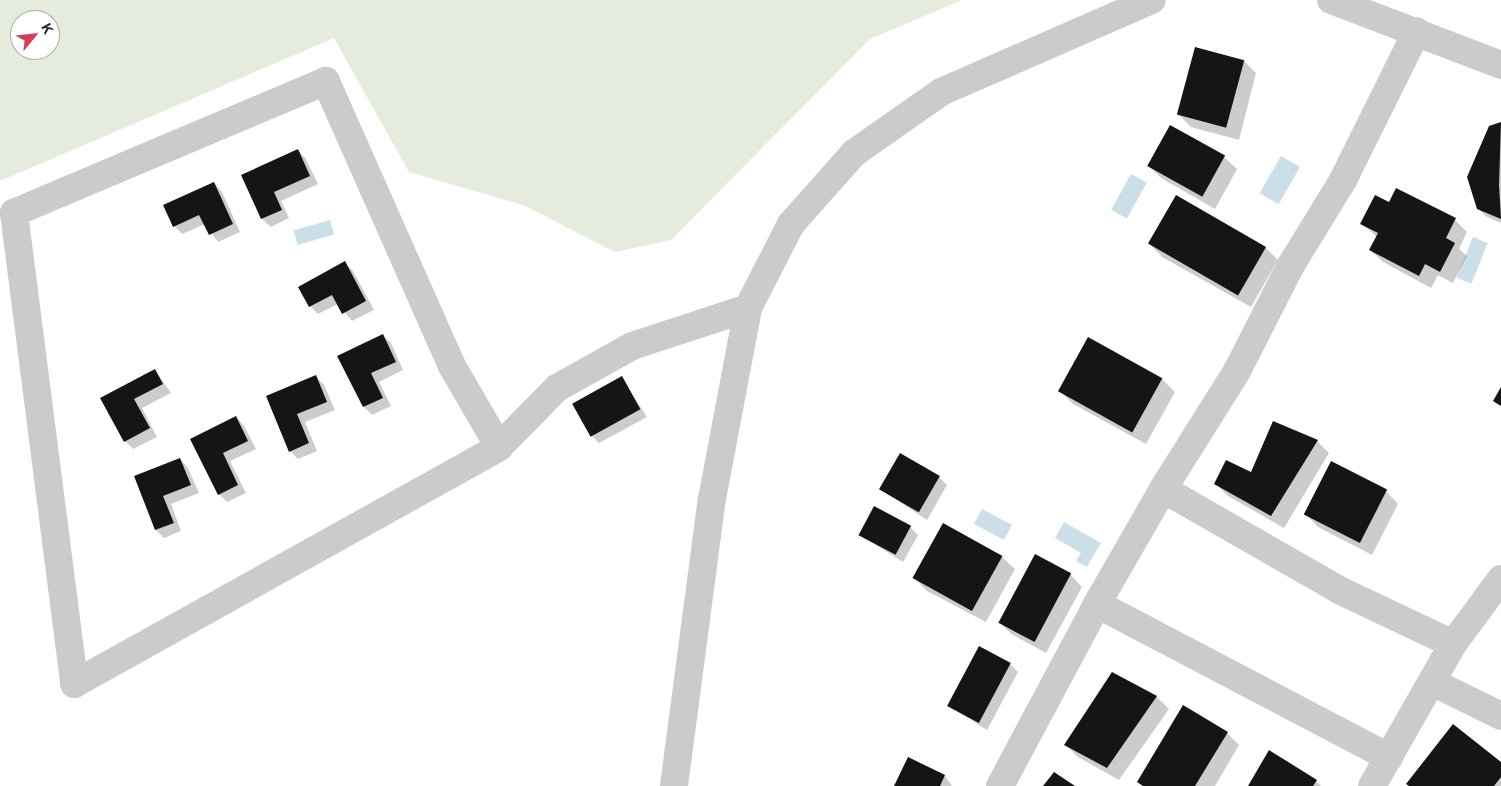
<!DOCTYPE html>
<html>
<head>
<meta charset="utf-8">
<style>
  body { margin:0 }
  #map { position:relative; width:1501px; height:786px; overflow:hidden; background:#fff; font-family:"IBM Plex Sans",sans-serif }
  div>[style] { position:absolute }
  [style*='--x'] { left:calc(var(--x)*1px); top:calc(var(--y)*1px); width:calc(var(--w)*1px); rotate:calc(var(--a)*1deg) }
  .green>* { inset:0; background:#e5ebdd }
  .water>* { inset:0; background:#cbdfe9; transform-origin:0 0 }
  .shadow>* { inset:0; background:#0003 }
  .building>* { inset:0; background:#151515; transform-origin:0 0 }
  .minor>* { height:28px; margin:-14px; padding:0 14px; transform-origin:14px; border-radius:14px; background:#cbcbcb }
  span { translate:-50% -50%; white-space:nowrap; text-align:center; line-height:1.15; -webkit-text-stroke:5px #fff; paint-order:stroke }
  .north { position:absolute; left:10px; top:10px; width:50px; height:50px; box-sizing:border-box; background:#fff; border:1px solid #ababab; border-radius:50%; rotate:62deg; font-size:14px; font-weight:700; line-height:20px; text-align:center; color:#2e2e2e }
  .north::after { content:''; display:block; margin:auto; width:18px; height:22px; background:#d83e51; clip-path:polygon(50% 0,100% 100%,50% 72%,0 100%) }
</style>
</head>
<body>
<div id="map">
  <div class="green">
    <i style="clip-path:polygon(evenodd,0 0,962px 0,870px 39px,671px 240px,615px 252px,523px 205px,409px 172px,334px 38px,0 181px,0 0,20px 20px,50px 20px,50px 50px,20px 50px,20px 20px)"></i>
  </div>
  <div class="water">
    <i style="left:1281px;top:156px;width:22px;height:43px;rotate:30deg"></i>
    <i style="left:1131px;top:174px;width:18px;height:41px;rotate:29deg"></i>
    <i style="left:330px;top:220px;width:15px;height:38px;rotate:74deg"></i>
    <i style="left:1473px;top:237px;width:16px;height:44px;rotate:22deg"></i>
    <i style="left:982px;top:509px;width:34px;height:17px;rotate:28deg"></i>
    <i style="clip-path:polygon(1064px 522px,1101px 543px,1087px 567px,1076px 561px,1081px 553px,1055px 538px)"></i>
  </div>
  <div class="shadow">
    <i style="clip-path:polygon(1244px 61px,1256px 73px,1239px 140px,1191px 127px,1178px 114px)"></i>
    <i style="clip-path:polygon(1501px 124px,1501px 223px,1487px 217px,1478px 209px,1490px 127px)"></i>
    <i style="clip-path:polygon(298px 150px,306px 159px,318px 184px,281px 201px,289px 218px,271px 227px,262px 219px,243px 175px)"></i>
    <i style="clip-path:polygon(1224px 157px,1237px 169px,1215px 209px,1161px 178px,1149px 166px)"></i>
    <i style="clip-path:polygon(214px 183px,222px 192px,240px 232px,218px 242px,205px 224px,182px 234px,174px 226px)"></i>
    <i style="clip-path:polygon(1177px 197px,1266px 248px,1278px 260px,1251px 307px,1162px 257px,1150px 244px)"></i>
    <i style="clip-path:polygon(1389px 203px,1455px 220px,1467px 232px,1459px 249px,1467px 256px,1453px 283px,1438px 275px,1431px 288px,1383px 262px,1370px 250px,1377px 237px,1362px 224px)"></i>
    <i style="clip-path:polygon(345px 263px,353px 271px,374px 310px,352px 321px,338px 304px,318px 314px,310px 306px)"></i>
    <i style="clip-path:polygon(382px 335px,391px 343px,403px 370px,379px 382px,391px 406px,372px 415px,364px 407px,339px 356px)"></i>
    <i style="clip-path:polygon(1089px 339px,1162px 379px,1175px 392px,1146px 444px,1073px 404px,1061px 392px)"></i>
    <i style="clip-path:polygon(155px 370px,171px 393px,142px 408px,157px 437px,133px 449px,125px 441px,102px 398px)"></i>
    <i style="clip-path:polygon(316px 377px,324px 385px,335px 410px,305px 422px,317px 451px,298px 459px,290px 451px,268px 396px)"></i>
    <i style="clip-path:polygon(621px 377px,647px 417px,599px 443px,591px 435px)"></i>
    <i style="clip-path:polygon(236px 417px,244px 426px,256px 449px,230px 461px,246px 493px,227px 502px,219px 494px,192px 439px)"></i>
    <i style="clip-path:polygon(1274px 423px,1317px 441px,1329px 453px,1284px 528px,1228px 496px,1215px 483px,1251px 473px)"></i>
    <i style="clip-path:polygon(180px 459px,188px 468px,199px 493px,171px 504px,181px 531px,164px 538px,156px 530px,135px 477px)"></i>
    <i style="clip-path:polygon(939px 477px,947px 485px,927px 520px,880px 489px)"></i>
    <i style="clip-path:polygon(1386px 491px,1398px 504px,1372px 555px,1318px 527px,1306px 514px)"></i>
    <i style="clip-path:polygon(910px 527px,918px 535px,903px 562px,860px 535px)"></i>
    <i style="clip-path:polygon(1002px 557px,1015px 569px,986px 622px,927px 591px,915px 579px)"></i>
    <i style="clip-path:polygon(1070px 574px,1082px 587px,1046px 653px,1011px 634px,999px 621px)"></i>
    <i style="clip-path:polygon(1010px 664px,1018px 672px,987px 730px,949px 706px)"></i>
    <i style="clip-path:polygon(1112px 673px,1157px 697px,1169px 709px,1119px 780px,1078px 757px,1066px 745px)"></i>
    <i style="clip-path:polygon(1227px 733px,1239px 745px,1215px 786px,1143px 786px,1139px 782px)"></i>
    <i style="clip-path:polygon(909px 758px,945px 776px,952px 786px,895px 786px)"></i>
    <i style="clip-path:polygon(1501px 763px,1501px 786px,1410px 786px)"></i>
    <i style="clip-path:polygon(1316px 781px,1321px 786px,1250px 786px)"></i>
  </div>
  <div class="building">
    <i style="left:1195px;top:47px;width:51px;height:70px;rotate:15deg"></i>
    <i style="clip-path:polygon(1501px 122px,1499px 185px,1501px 219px,1477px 209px,1467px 177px,1489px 126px)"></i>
    <i style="left:1170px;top:125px;width:63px;height:47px;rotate:29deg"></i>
    <i style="clip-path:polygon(298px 149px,310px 176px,274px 192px,282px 210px,261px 219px,241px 175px)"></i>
    <i style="clip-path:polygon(214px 182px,233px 224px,209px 235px,199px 215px,173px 227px,163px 205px)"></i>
    <i style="clip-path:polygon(1396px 188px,1456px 218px,1446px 238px,1455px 243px,1440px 272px,1425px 264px,1419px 276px,1369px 250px,1378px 233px,1360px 224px,1375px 195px,1389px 202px)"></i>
    <i style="left:1176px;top:195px;width:104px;height:56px;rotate:30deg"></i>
    <i style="clip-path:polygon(345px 261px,366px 301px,342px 314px,332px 295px,309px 307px,298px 287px)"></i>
    <i style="clip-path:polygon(383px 334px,396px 362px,371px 373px,383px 398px,363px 407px,337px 356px)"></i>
    <i style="left:1088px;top:337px;width:85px;height:62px;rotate:29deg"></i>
    <i style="clip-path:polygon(155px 369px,163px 384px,134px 399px,150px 428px,124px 442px,100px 398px)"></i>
    <i style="clip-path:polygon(316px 375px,327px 402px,297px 414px,309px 443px,289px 452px,266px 396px)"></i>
    <i style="left:622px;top:376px;width:38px;height:57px;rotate:61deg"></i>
    <i style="clip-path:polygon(1501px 387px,1501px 406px,1493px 401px)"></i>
    <i style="clip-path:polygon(236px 416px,248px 441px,223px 453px,238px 485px,218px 495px,190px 439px)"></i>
    <i style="clip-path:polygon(1273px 421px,1318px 440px,1271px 516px,1214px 484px,1226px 460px,1251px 472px)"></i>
    <i style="left:900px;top:453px;width:46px;height:42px;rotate:30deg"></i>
    <i style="clip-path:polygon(180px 458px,191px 485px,163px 496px,174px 523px,155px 530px,134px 476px)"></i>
    <i style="left:1331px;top:461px;width:63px;height:60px;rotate:27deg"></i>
    <i style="left:874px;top:506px;width:42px;height:33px;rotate:28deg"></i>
    <i style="left:943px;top:523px;width:68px;height:63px;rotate:29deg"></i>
    <i style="left:1035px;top:554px;width:41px;height:78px;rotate:28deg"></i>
    <i style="left:979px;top:646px;width:36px;height:68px;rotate:28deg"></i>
    <i style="clip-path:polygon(1112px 672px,1157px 696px,1107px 768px,1064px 745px)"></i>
    <i style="clip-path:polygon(1183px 705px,1228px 732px,1195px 786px,1143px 786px,1137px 782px)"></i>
    <i style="clip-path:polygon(1453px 724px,1501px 762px,1501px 777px,1494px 786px,1409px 786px,1406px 784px)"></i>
    <i style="clip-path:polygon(1269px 750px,1317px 780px,1313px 786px,1248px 786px)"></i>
    <i style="clip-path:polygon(908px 757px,945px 775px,940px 786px,894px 786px)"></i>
    <i style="clip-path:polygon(1054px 772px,1075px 786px,1043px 786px)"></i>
  </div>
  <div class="minor">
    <i style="--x:1331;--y:0;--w:182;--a:20.9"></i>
    <i style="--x:499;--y:447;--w:94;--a:-120.1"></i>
    <i style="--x:452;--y:366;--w:312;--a:-113.9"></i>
    <i style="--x:326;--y:81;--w:339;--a:157.1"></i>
    <i style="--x:14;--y:213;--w:475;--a:82.7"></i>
    <i style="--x:74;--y:684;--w:487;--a:-29.1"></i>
    <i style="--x:499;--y:447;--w:83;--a:-45.5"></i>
    <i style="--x:557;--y:388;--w:86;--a:-29.2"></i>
    <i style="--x:632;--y:346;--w:122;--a:-18.1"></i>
    <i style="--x:1163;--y:489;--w:205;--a:29.8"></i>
    <i style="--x:1341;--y:591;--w:124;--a:25.3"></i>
    <i style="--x:1097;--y:604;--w:330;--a:27.7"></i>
    <i style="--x:1432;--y:682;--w:77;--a:26.2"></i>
    <i style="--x:674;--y:786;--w:290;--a:-82.5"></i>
    <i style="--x:712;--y:499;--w:194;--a:-79.3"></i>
    <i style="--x:748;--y:308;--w:94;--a:-62.9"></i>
    <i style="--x:791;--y:224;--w:95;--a:-48.4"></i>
    <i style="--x:854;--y:153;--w:106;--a:-35"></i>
    <i style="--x:941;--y:92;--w:230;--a:-23.6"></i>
    <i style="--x:1000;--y:786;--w:206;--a:-61.9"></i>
    <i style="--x:1097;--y:604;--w:133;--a:-60.1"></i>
    <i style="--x:1163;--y:489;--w:139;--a:-57.9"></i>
    <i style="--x:1237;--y:371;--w:119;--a:-63"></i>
    <i style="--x:1291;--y:265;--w:100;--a:-58.5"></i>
    <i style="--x:1343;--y:180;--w:166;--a:-63.6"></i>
    <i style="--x:1372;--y:786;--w:163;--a:-60.3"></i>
    <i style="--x:1453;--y:644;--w:81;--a:-53.6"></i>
  </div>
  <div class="north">K</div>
</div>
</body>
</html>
